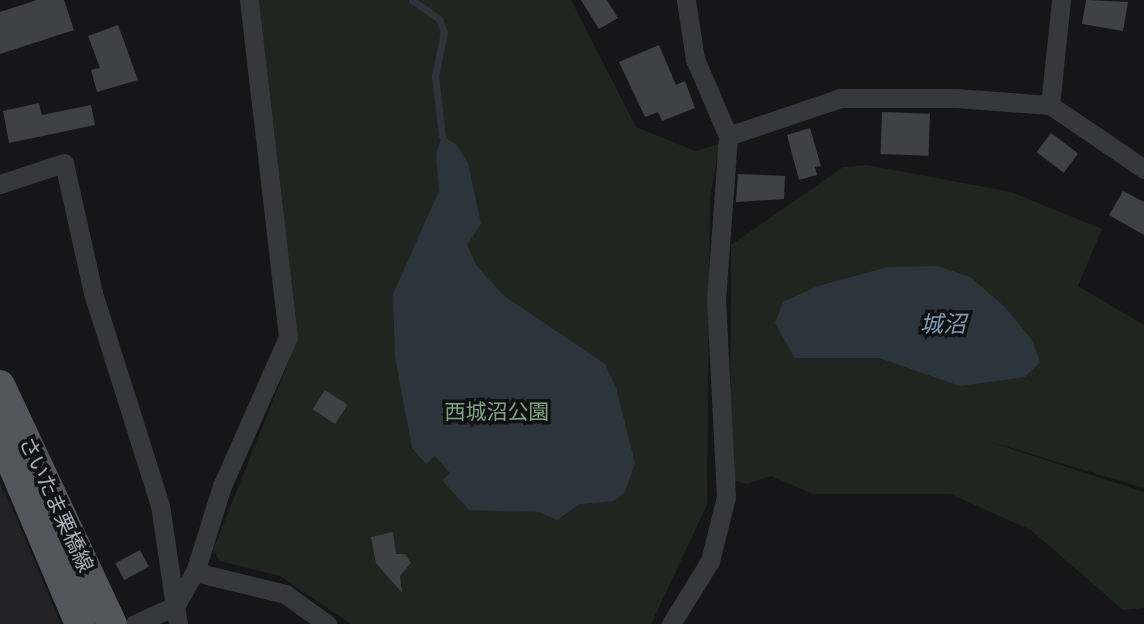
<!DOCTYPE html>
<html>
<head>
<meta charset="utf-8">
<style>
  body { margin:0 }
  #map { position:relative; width:1144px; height:624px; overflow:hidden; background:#161618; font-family:"Titillium Web","Noto Sans JP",sans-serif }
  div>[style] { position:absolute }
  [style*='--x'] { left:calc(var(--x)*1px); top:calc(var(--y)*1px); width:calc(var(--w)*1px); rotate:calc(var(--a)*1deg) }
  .built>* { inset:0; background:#222225 }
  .green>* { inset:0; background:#1e261f }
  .water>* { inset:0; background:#2c353c }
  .stream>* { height:7px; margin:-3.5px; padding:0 3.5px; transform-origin:3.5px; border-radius:3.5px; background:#2c353c }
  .building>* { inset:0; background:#404145; transform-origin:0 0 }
  .minor>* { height:19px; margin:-9.5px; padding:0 9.5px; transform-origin:9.5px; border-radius:9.5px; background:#37383d }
  .primary>* { height:30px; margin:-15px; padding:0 15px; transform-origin:15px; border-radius:15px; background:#53555c }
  span { translate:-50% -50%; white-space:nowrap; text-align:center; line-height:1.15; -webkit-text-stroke:7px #111113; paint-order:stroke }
  .park-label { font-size:21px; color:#7fa381 }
  .street-label { font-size:21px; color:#a8adb8 }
  .water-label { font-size:23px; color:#7f9bb3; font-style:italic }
</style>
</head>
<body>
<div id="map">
  <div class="built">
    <i style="clip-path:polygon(0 484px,11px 505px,61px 624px,0 624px)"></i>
  </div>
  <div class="green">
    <i style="clip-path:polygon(259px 0,571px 0,636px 127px,695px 151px,720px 144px,710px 198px,707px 505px,651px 624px,351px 624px,280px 576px,220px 561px,213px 550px,298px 338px)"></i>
    <i style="clip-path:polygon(867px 165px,1011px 192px,1102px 229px,1078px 286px,1144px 325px,1144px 488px,981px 439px,1144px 492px,1144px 608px,1123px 610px,1031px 530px,950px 494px,813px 494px,771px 476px,747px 484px,730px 480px,731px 245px,843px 167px)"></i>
  </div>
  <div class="water">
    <i style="clip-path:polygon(442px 136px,456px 144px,468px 163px,481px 224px,467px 245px,477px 266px,503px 295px,605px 364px,616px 387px,635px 463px,625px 492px,614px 501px,580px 504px,557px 520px,539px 512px,469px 510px,442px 480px,450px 473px,435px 456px,426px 464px,412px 448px,395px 357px,393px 294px,439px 191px,436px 154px)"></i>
    <i style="clip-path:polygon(938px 266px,970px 277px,1005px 307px,1032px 340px,1040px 362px,1025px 377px,960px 386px,879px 358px,795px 358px,775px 323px,783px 302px,818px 286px,888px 267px)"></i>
  </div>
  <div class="stream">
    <i style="--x:412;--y:0;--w:33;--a:35"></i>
    <i style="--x:439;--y:19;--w:14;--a:69"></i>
    <i style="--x:444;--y:32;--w:45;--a:101.6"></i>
    <i style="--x:435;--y:76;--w:60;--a:83.3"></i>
  </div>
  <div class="building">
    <i style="clip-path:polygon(37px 0,64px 0,74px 30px,0 54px,0 12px)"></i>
    <i style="clip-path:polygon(581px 0,607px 0,618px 18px,599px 29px)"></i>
    <i style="clip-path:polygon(1086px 0,1128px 2px,1123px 31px,1082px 24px)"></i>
    <i style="clip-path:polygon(118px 25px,138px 80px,97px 92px,91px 70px,100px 68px,88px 36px)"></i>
    <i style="clip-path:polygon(659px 45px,676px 85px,685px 81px,695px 108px,662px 121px,658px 112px,645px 117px,619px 62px)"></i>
    <i style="clip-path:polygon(39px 103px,42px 115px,91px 105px,95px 125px,9px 143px,3px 111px)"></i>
    <i style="left:882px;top:112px;width:48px;height:42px;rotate:2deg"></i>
    <i style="clip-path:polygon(810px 128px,821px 166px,815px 167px,817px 175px,799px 180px,787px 135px)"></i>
    <i style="left:1051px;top:133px;width:34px;height:24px;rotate:37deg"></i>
    <i style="clip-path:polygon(738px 174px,785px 176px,784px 199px,736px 202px)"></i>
    <i style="clip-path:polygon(1123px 191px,1144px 202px,1144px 235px,1109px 215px)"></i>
    <i style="left:325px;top:390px;width:27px;height:23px;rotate:33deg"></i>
    <i style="clip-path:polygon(393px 532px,396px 554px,405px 554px,411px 563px,400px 576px,402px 593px,376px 563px,371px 537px)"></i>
    <i style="left:140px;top:550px;width:19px;height:28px;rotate:62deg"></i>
  </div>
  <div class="minor">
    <i style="--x:1050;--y:105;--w:106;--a:-84"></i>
    <i style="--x:728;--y:136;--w:118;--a:-18.7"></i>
    <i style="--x:840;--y:98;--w:116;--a:0"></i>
    <i style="--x:956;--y:98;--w:94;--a:4.3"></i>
    <i style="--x:1050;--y:105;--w:114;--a:34.2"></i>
    <i style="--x:0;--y:184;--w:67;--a:-18.2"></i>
    <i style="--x:64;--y:163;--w:133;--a:77.4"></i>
    <i style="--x:93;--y:293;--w:222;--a:72.5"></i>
    <i style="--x:160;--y:505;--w:102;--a:81.6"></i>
    <i style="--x:175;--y:606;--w:44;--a:155.8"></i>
    <i style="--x:195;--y:572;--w:93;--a:13.7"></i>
    <i style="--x:285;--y:594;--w:52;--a:35.5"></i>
    <i style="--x:178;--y:624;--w:18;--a:-99"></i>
    <i style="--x:175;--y:606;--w:39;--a:-60"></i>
    <i style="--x:195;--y:572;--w:90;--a:-72.6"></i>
    <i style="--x:222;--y:486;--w:163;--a:-66.1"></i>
    <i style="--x:288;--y:337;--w:339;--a:-96.6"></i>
    <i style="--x:671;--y:624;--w:74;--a:-58.2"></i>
    <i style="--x:710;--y:561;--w:66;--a:-76"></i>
    <i style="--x:726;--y:497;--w:197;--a:-92.9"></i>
    <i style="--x:716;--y:300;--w:164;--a:-85.8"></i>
    <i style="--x:728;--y:136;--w:84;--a:-113.2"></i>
    <i style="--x:695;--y:59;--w:60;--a:-98.7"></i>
  </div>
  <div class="primary">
    <i style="--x:0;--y:385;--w:264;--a:64.9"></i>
    <i style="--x:0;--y:435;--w:205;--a:67.1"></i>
  </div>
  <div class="park-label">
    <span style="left:497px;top:411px">西城沼公園</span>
  </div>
  <div class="street-label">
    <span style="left:57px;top:504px;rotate:65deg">さいたま栗橋線</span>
  </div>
  <div class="water-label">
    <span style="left:943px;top:324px">城沼</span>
  </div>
</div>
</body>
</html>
